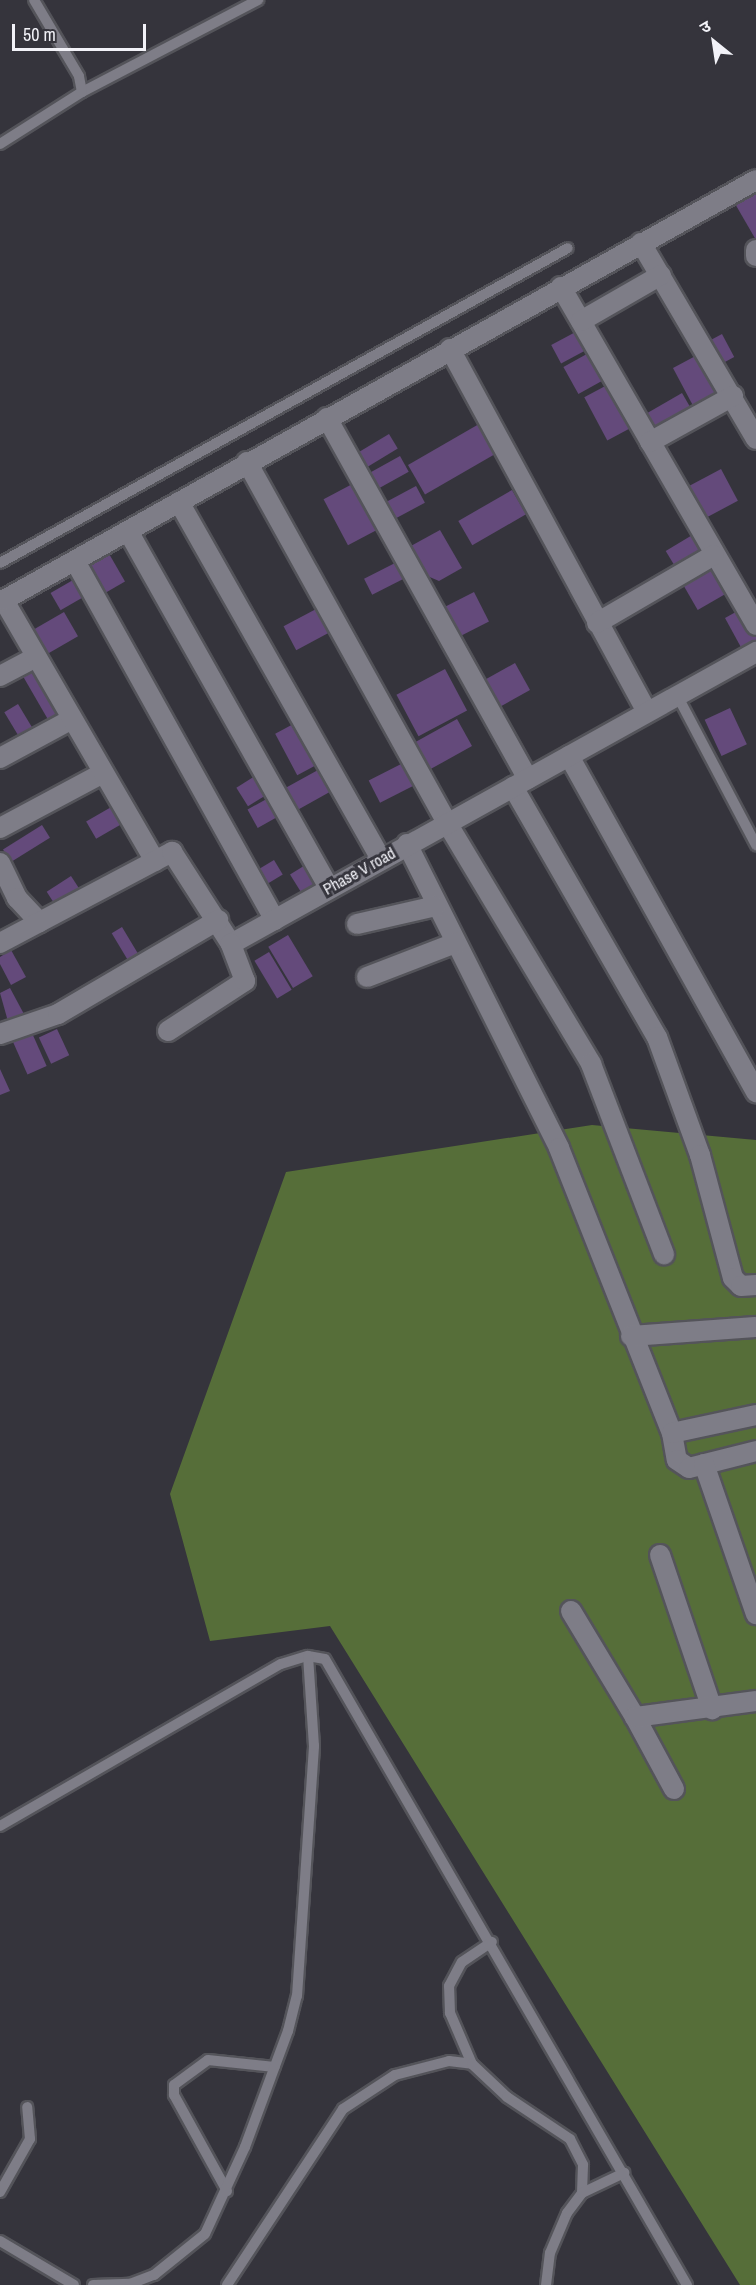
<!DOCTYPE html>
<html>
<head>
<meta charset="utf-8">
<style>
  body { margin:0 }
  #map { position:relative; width:756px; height:2285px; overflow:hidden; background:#35343c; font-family:"Archivo Narrow","Noto Sans Devanagari",sans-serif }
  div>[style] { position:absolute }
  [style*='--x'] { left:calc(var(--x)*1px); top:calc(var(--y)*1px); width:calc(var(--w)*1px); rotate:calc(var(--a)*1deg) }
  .forest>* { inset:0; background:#566e39 }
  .building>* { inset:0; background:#644a7b; transform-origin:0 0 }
  .roads { filter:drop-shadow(2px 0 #54545a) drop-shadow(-2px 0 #54545a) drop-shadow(0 2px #54545a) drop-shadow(0 -2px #54545a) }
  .service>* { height:10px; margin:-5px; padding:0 5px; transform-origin:5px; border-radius:5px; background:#7e7d87 }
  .minor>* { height:20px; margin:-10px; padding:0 10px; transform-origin:10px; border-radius:10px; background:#7e7d87 }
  span { translate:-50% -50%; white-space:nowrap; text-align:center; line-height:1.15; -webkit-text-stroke:6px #35343c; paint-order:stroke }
  .street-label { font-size:16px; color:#f2f2f8 }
  .north { position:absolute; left:684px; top:12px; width:60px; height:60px; -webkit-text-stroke:4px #35343c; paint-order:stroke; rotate:330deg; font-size:16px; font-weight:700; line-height:24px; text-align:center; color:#f2f2f8 }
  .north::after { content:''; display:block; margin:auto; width:21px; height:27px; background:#f2f2f8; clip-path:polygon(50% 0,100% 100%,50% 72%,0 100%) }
  .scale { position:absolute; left:12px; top:24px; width:134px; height:27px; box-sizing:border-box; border:3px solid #f2f2f8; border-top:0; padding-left:8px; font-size:18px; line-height:21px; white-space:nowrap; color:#f2f2f8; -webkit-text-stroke:4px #35343c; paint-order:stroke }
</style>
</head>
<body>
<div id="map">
  <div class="forest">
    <i style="clip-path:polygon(592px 1125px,756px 1140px,756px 2285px,740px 2285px,330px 1626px,210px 1641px,170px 1494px,286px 1172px)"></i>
  </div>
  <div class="building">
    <i style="clip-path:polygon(756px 190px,756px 240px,734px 202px)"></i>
    <i style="left:583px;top:328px;width:21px;height:36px;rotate:62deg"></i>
    <i style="left:722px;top:334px;width:26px;height:18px;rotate:62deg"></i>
    <i style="left:594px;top:350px;width:31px;height:35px;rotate:61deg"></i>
    <i style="left:703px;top:352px;width:51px;height:34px;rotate:62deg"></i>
    <i style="left:609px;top:384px;width:49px;height:28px;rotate:62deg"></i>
    <i style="left:682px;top:393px;width:24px;height:48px;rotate:60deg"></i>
    <i style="left:479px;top:424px;width:34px;height:82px;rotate:60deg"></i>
    <i style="left:389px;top:434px;width:17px;height:37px;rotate:59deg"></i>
    <i style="left:400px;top:456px;width:18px;height:34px;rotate:61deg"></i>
    <i style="left:721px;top:469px;width:36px;height:42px;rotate:62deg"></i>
    <i style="left:358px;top:481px;width:52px;height:39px;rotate:62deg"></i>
    <i style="left:416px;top:486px;width:19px;height:36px;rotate:62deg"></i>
    <i style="left:512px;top:490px;width:28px;height:62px;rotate:60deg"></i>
    <i style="clip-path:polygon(440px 530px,462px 568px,439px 581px,425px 575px,409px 547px)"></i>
    <i style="left:694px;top:534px;width:17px;height:33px;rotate:59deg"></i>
    <i style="left:108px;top:552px;width:34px;height:26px;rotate:60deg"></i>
    <i style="left:397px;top:562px;width:18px;height:37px;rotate:63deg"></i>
    <i style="left:711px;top:563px;width:34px;height:35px;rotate:60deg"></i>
    <i style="left:80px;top:576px;width:20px;height:34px;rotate:60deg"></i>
    <i style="left:474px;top:592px;width:33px;height:38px;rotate:63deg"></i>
    <i style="left:318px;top:608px;width:27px;height:39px;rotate:62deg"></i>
    <i style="clip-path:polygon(743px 608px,756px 633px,756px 644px,743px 651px,725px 618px)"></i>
    <i style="left:64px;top:612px;width:28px;height:39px;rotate:60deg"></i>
    <i style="left:515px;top:663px;width:31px;height:38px;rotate:61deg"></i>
    <i style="left:39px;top:664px;width:59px;height:20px;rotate:60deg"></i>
    <i style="left:445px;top:669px;width:47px;height:55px;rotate:62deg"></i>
    <i style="left:18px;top:704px;width:35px;height:16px;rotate:59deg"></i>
    <i style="left:730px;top:708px;width:40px;height:28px;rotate:65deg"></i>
    <i style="left:457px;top:719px;width:31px;height:50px;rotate:61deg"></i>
    <i style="left:299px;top:721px;width:47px;height:27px;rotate:62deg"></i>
    <i style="left:407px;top:761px;width:25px;height:43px;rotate:63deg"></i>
    <i style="left:318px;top:770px;width:25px;height:44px;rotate:61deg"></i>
    <i style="left:255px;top:776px;width:22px;height:22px;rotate:58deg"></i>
    <i style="left:272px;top:796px;width:21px;height:28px;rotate:61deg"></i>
    <i style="left:113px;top:806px;width:20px;height:31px;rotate:60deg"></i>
    <i style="left:42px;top:825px;width:15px;height:46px;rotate:58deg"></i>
    <i style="left:274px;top:860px;width:17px;height:27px;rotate:59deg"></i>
    <i style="left:307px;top:864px;width:22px;height:20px;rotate:58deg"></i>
    <i style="left:71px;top:876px;width:20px;height:29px;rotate:57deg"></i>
    <i style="left:122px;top:927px;width:37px;height:12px;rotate:59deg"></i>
    <i style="left:288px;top:935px;width:48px;height:23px;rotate:59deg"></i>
    <i style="clip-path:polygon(11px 950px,26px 977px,11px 985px,0 964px,0 957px)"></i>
    <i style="left:269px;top:952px;width:44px;height:17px;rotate:59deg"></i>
    <i style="clip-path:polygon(10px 988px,25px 1016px,9px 1025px,0 993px)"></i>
    <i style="left:57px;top:1029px;width:29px;height:20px;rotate:65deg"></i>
    <i style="left:32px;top:1033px;width:36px;height:21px;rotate:66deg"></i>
    <i style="clip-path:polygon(0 1069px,10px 1091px,0 1095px)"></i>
  </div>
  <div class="roads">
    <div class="service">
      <i style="--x:82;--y:92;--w:199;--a:-27.6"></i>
      <i style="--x:0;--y:144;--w:97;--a:-32.4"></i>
      <i style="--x:82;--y:92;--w:16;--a:-101"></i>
      <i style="--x:79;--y:76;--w:88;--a:-120.6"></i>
      <i style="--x:0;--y:563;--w:649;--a:-29.01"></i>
      <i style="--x:677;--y:695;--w:170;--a:62.2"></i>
      <i style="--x:0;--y:1826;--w:324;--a:-30"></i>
      <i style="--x:281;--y:1664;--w:28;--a:-17"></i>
      <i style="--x:308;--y:1656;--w:17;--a:10"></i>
      <i style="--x:325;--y:1659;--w:723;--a:59.96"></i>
      <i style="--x:472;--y:2064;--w:56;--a:-113.3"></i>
      <i style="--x:450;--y:2013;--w:27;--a:-92"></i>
      <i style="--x:449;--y:1986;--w:27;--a:-62"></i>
      <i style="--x:462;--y:1962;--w:36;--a:-34"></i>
      <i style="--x:227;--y:2191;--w:110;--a:-118.9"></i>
      <i style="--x:174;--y:2095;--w:10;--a:-90"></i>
      <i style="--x:174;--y:2085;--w:42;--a:-36.3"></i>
      <i style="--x:208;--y:2060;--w:67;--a:6"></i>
      <i style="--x:0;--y:2192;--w:61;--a:-60.5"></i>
      <i style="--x:30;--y:2139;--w:32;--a:-95"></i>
      <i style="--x:0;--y:2241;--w:86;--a:30.7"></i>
      <i style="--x:93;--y:2285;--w:37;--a:-2"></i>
      <i style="--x:130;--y:2284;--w:26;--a:-21"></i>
      <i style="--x:154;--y:2275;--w:65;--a:-38.8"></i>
      <i style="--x:205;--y:2234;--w:96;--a:-65.3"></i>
      <i style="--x:245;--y:2147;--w:124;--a:-69.7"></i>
      <i style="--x:288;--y:2031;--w:36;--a:-76"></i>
      <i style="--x:297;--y:1996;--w:251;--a:-86.1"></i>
      <i style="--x:314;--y:1746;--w:90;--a:-93.8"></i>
      <i style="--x:227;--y:2285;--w:211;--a:-56.6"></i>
      <i style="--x:343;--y:2109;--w:62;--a:-33.2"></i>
      <i style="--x:395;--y:2075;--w:56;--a:-14.5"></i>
      <i style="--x:449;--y:2061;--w:23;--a:7"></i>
      <i style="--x:472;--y:2064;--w:48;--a:43.3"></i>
      <i style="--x:507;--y:2097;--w:76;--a:33.7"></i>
      <i style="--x:570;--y:2139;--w:29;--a:63"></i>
      <i style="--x:583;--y:2165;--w:28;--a:92"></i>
      <i style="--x:546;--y:2285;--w:32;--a:-83"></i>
      <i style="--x:550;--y:2253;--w:43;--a:-67"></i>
      <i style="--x:567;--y:2213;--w:25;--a:-53"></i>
      <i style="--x:582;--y:2193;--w:47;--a:-25.5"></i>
    </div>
    <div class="minor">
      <i style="--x:641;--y:243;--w:227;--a:59.6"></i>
      <i style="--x:756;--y:250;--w:6;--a:90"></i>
      <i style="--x:561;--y:287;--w:390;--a:60"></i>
      <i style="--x:581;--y:321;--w:92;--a:-29.9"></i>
      <i style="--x:450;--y:349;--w:413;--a:61.5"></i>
      <i style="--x:327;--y:418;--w:413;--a:60.9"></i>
      <i style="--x:650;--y:442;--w:95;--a:-29"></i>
      <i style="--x:247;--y:462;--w:413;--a:61"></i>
      <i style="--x:447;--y:823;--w:281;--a:59.1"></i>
      <i style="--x:591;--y:1064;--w:204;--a:69"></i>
      <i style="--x:179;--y:502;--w:410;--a:60.5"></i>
      <i style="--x:128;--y:531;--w:410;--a:60.6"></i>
      <i style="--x:75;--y:561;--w:411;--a:60.9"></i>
      <i style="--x:597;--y:623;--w:135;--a:-30.2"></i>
      <i style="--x:0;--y:676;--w:41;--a:-27.8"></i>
      <i style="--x:569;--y:756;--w:385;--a:60.9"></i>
      <i style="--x:0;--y:758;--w:82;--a:-28.4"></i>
      <i style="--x:513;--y:787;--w:289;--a:60.1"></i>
      <i style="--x:657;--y:1037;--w:126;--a:70"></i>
      <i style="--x:700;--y:1155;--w:127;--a:75"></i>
      <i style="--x:733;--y:1278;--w:11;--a:45"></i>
      <i style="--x:741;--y:1286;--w:15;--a:-4"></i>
      <i style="--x:0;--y:828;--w:117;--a:-28.1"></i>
      <i style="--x:407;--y:844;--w:340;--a:63.4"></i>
      <i style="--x:559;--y:1148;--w:307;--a:68.4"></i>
      <i style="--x:672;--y:1433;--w:27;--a:80"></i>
      <i style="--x:677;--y:1460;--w:14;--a:34"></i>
      <i style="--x:689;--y:1468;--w:69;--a:-14.2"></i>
      <i style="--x:155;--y:861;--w:302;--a:-120.1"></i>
      <i style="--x:4;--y:600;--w:861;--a:-29.18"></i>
      <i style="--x:0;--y:863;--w:39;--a:64"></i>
      <i style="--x:17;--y:898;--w:33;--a:47"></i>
      <i style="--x:357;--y:924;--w:81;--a:-12.8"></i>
      <i style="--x:0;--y:943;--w:195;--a:-27.9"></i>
      <i style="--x:172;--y:852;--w:109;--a:57.3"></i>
      <i style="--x:231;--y:944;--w:601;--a:-29.08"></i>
      <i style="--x:367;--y:977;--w:94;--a:-21.1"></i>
      <i style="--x:168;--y:1031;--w:92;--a:-33"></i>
      <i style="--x:245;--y:981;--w:40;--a:-111"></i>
      <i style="--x:0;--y:1034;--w:61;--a:-19"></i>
      <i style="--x:58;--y:1014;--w:186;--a:-30.4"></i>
      <i style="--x:631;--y:1336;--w:125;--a:-4.1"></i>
      <i style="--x:672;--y:1433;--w:86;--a:-12.1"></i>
      <i style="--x:704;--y:1464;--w:159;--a:70.9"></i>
      <i style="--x:660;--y:1555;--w:163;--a:71.3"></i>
      <i style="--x:571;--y:1611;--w:124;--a:58.9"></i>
      <i style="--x:674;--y:1789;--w:82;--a:-118.4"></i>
      <i style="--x:635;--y:1717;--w:122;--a:-7.5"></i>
    </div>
  </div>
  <div class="street-label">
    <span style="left:359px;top:871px;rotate:-29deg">Phase V road</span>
  </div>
  <div class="north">उ</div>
  <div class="scale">50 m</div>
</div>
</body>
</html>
